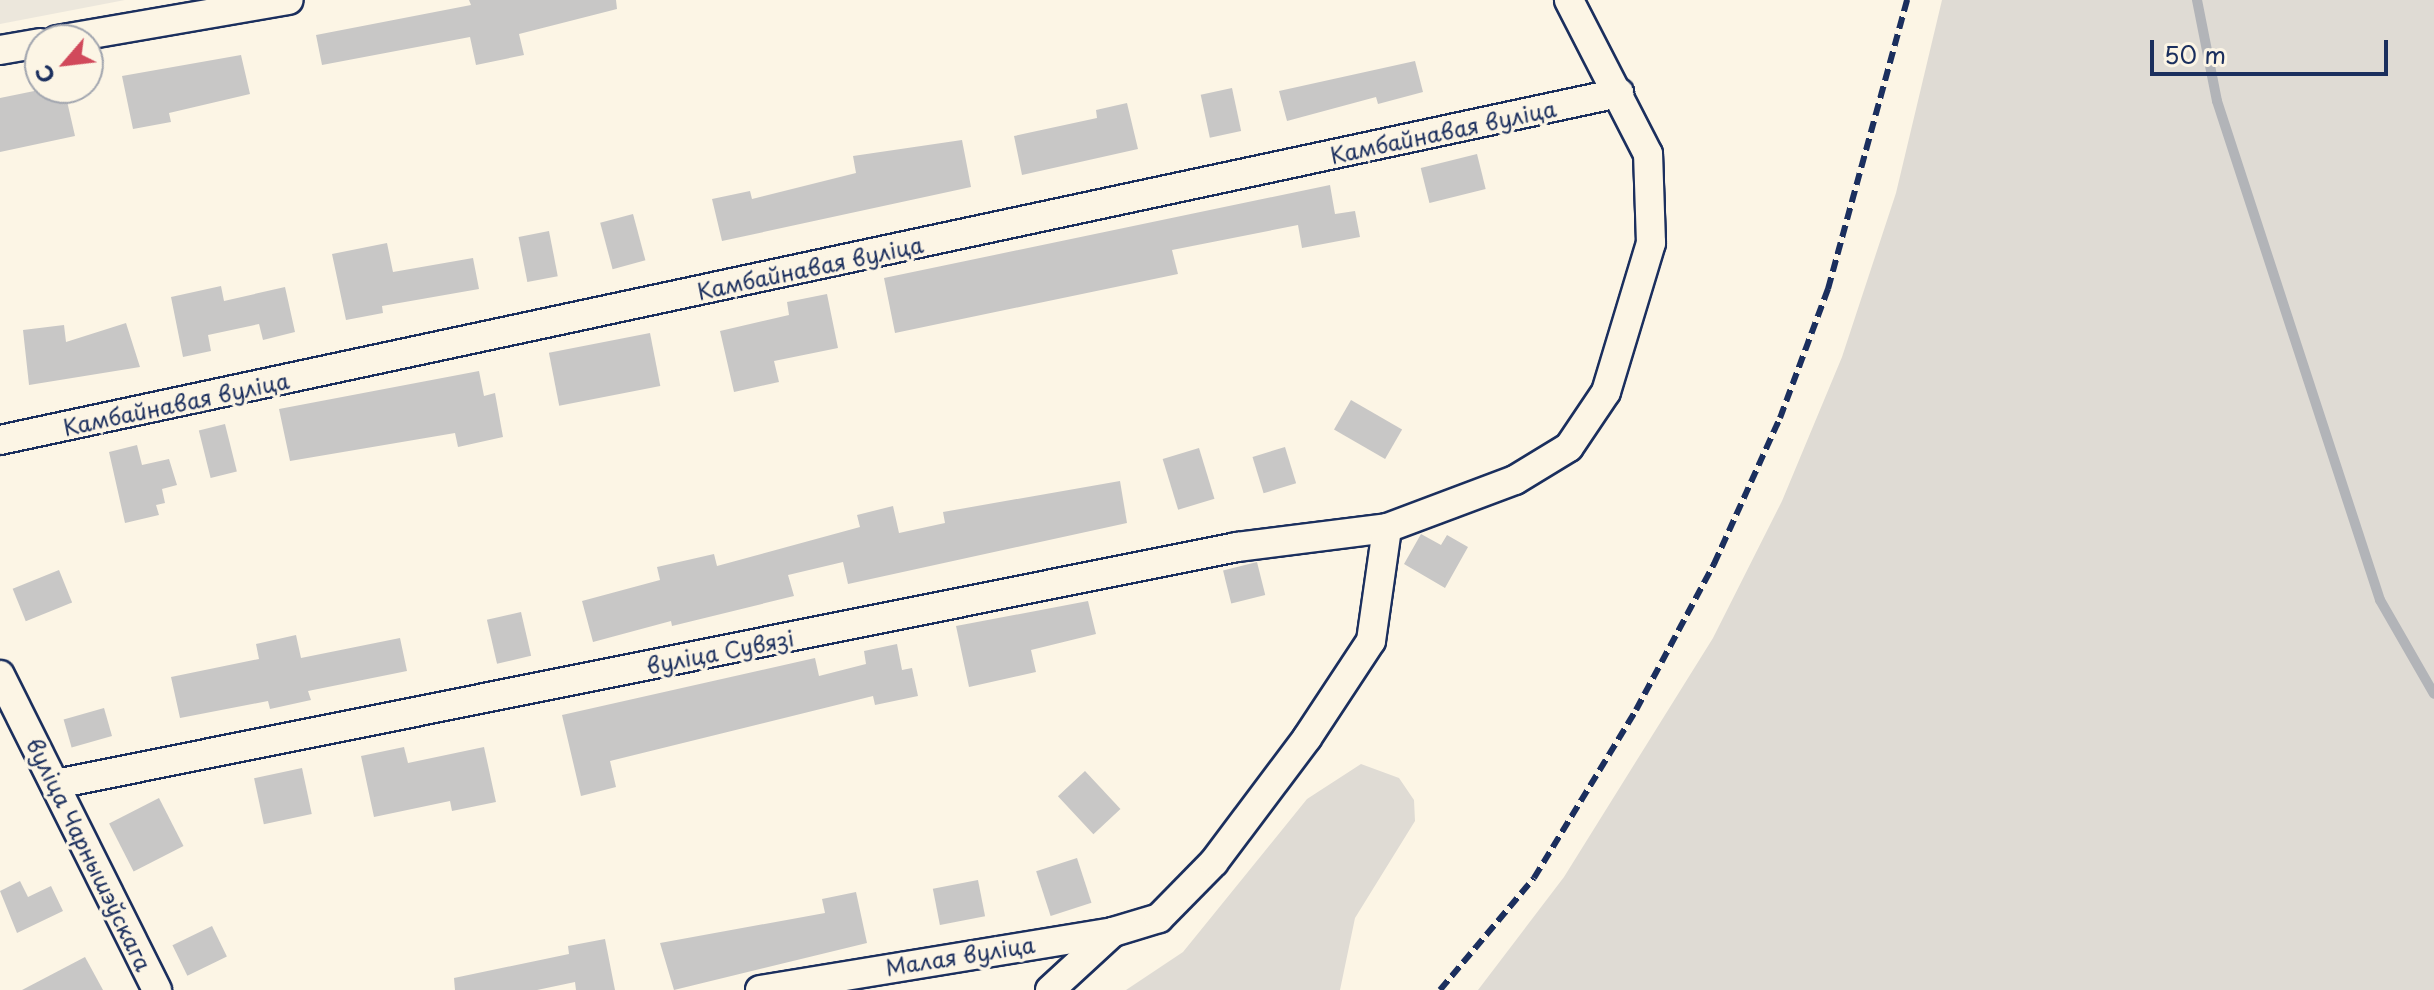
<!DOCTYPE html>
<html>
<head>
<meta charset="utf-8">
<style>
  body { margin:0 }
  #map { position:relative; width:2434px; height:990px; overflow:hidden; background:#fcf5e5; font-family:"Playpen Sans",sans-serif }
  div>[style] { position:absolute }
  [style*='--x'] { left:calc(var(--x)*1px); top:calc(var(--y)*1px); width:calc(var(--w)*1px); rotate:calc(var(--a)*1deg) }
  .built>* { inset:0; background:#ece7dc }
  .green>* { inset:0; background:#dfdbd4 }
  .stream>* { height:10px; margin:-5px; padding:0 5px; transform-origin:5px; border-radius:5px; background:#b2b4b8 }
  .building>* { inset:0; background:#c8c7c6; transform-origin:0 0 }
  .roads { filter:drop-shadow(2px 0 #1b2f5e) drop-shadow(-2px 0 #1b2f5e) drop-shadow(0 2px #1b2f5e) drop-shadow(0 -2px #1b2f5e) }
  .street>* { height:28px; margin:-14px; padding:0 14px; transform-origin:14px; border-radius:14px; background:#fcf5e5 }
  .rail>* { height:6px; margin-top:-3px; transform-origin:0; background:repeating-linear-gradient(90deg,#1b2f5e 0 12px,transparent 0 18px) }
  span { translate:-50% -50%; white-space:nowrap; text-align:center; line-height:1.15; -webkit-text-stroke:7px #fcf5e5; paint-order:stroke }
  .street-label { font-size:22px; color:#1b2f5e }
  .north { position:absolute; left:24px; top:24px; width:80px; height:80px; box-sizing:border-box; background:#fcf5e5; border:2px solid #a2a6af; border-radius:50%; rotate:242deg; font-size:22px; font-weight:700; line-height:32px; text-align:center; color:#1b2f5e }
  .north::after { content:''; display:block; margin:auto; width:28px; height:36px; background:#d1495b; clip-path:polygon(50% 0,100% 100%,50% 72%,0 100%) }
  .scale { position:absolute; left:2150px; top:40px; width:238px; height:36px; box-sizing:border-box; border:4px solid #1b2f5e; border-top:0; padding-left:10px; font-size:24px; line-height:28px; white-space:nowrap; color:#1b2f5e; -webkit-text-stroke:6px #fcf5e5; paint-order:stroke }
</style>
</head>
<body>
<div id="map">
  <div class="built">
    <i style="clip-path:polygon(0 0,125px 0,0 24px)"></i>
  </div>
  <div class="green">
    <i style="clip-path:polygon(1942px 0,2434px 0,2434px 990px,1478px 990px,1564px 877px,1713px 638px,1782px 501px,1842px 357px,1896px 193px)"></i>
    <i style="clip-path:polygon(1361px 764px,1399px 778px,1414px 800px,1415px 821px,1355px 918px,1340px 990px,1126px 990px,1183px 952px,1307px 799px)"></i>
  </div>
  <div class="stream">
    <i style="--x:2197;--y:0;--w:103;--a:78.8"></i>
    <i style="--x:2217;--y:101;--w:525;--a:71.91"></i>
    <i style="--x:2380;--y:600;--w:108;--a:60.1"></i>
  </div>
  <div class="building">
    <i style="clip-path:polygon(469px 0,616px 0,617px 9px,519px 34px,524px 55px,476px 65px,470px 37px,322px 65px,316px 35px,471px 5px)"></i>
    <i style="clip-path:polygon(241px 55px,250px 94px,169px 113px,171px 122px,133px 129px,122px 76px)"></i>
    <i style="clip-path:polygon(1415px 61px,1423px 92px,1378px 104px,1376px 97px,1287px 121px,1279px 91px)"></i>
    <i style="clip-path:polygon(49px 88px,64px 88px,75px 136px,0 152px,0 98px)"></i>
    <i style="left:1232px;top:88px;width:44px;height:32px;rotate:78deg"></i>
    <i style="clip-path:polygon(1127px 103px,1138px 149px,1022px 175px,1014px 136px,1097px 118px,1096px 110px)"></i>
    <i style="clip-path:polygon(962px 140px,971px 187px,722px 241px,712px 199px,750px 191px,752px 199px,856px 173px,853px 156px)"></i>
    <i style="left:1477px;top:154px;width:36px;height:58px;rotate:76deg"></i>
    <i style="clip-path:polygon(1330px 185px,1335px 214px,1355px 211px,1360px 237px,1302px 248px,1298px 225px,1172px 250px,1178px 274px,895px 333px,884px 278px)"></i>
    <i style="left:633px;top:214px;width:48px;height:34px;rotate:75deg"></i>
    <i style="left:549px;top:231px;width:46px;height:31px;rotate:79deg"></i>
    <i style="clip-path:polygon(387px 243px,393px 272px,473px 258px,479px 289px,382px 306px,383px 313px,346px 320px,332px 254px)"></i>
    <i style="clip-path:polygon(221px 286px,224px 301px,285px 287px,295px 332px,263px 340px,259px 324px,208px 335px,211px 351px,183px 357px,171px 297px)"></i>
    <i style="clip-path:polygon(827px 294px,838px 348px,774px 361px,779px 382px,734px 392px,720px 331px,789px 315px,787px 302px)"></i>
    <i style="clip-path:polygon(126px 323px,140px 367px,29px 385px,23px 330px,64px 325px,66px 342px)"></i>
    <i style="left:650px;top:333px;width:54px;height:103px;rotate:79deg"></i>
    <i style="clip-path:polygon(479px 371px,484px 396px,495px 393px,503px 437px,458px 447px,455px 433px,290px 461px,279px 409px)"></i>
    <i style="left:1351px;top:400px;width:59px;height:34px;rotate:30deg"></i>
    <i style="left:225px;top:424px;width:49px;height:27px;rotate:76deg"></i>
    <i style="clip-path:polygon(137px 445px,142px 465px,169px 459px,177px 485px,162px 489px,165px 503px,156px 505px,159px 515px,125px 523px,109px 452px)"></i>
    <i style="left:1285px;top:447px;width:38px;height:34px;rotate:73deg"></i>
    <i style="left:1199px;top:448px;width:53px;height:38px;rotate:73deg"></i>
    <i style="clip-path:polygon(1120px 481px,1127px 523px,848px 584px,843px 562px,788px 575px,794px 596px,672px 626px,671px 621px,593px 642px,582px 601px,660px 580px,657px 567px,714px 554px,717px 566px,860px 527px,857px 515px,893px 506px,899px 533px,945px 523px,943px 512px)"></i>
    <i style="clip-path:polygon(1421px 534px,1441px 545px,1447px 535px,1468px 547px,1445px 588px,1404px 564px)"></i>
    <i style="left:1257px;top:562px;width:34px;height:35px;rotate:76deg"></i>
    <i style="left:59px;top:570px;width:35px;height:50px;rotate:68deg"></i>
    <i style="clip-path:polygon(1088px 601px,1096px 634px,1031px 650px,1036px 672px,969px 687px,956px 626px)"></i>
    <i style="left:521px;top:612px;width:45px;height:35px;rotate:77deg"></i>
    <i style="clip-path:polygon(296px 635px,301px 658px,400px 638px,407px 671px,308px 691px,311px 700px,270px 709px,268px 701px,180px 718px,171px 677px,259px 659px,256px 644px)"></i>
    <i style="clip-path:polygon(897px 644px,902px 670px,912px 668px,918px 696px,875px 705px,873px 696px,610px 761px,616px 787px,581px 796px,562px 715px,815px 658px,819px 676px,866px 664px,864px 651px)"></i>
    <i style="left:104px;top:708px;width:29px;height:42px;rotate:74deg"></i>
    <i style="clip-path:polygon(404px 747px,408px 763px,484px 747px,496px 802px,452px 811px,450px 801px,374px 817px,361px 756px)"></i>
    <i style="left:302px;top:768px;width:47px;height:49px;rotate:78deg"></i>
    <i style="left:1085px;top:771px;width:52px;height:37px;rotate:47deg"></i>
    <i style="left:159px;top:798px;width:54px;height:56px;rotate:63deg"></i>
    <i style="left:1077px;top:858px;width:47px;height:43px;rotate:72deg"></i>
    <i style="left:978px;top:880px;width:37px;height:46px;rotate:79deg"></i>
    <i style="clip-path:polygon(20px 881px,28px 897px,51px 886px,63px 911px,17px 933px,0 891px)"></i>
    <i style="clip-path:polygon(856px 892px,867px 943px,674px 990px,660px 943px,825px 913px,822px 899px)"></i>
    <i style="left:212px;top:926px;width:34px;height:44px;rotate:64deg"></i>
    <i style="clip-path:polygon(605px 939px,615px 990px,576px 990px,575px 982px,537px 990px,455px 990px,454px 978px,569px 954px,568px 946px)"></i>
    <i style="clip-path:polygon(85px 957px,103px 990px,22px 990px)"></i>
  </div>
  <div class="roads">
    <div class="street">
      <i style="--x:57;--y:40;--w:235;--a:-9.8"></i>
      <i style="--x:0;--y:50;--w:41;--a:-9.9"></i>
      <i style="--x:0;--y:440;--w:1656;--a:-12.1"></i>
      <i style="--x:0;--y:675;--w:352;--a:63.5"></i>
      <i style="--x:56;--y:784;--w:1205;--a:-11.35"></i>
      <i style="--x:1237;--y:547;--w:151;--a:-7.2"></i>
      <i style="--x:760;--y:990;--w:358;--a:-9.3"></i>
      <i style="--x:1050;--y:990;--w:86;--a:-42.6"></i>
      <i style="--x:1113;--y:932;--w:48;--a:-16.9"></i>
      <i style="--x:1159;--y:918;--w:78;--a:-45.5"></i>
      <i style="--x:1214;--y:862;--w:155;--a:-53.1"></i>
      <i style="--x:1307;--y:738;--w:116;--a:-56.6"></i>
      <i style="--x:1371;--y:641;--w:114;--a:-81.9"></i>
      <i style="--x:1387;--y:528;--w:137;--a:-20.6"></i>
      <i style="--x:1515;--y:480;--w:63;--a:-31.4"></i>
      <i style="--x:1569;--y:447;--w:66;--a:-56.1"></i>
      <i style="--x:1606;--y:392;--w:156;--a:-73.2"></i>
      <i style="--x:1651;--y:243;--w:89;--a:-91.9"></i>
      <i style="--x:1648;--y:154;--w:173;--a:-117.2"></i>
    </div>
  </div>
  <div class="rail">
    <i style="--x:1440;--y:990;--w:146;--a:-50"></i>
    <i style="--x:1534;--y:878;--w:197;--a:-58.7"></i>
    <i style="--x:1636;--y:710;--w:166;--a:-61.9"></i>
    <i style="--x:1714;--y:564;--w:160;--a:-65.7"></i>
    <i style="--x:1780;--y:418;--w:138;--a:-69.6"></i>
    <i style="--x:1828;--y:289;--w:300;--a:-74.7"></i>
  </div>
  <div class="street-label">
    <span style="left:1443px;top:131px;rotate:-12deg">Камбайнавая вуліца</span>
    <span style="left:810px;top:267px;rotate:-12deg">Камбайнавая вуліца</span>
    <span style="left:176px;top:403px;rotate:-12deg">Камбайнавая вуліца</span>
    <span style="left:720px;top:651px;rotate:-11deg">вуліца Сувязі</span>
    <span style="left:90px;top:854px;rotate:64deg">вуліца Чарнышэўскага</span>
    <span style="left:960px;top:955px;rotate:-9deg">Малая вуліца</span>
  </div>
  <div class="north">С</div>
  <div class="scale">50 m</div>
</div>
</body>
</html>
